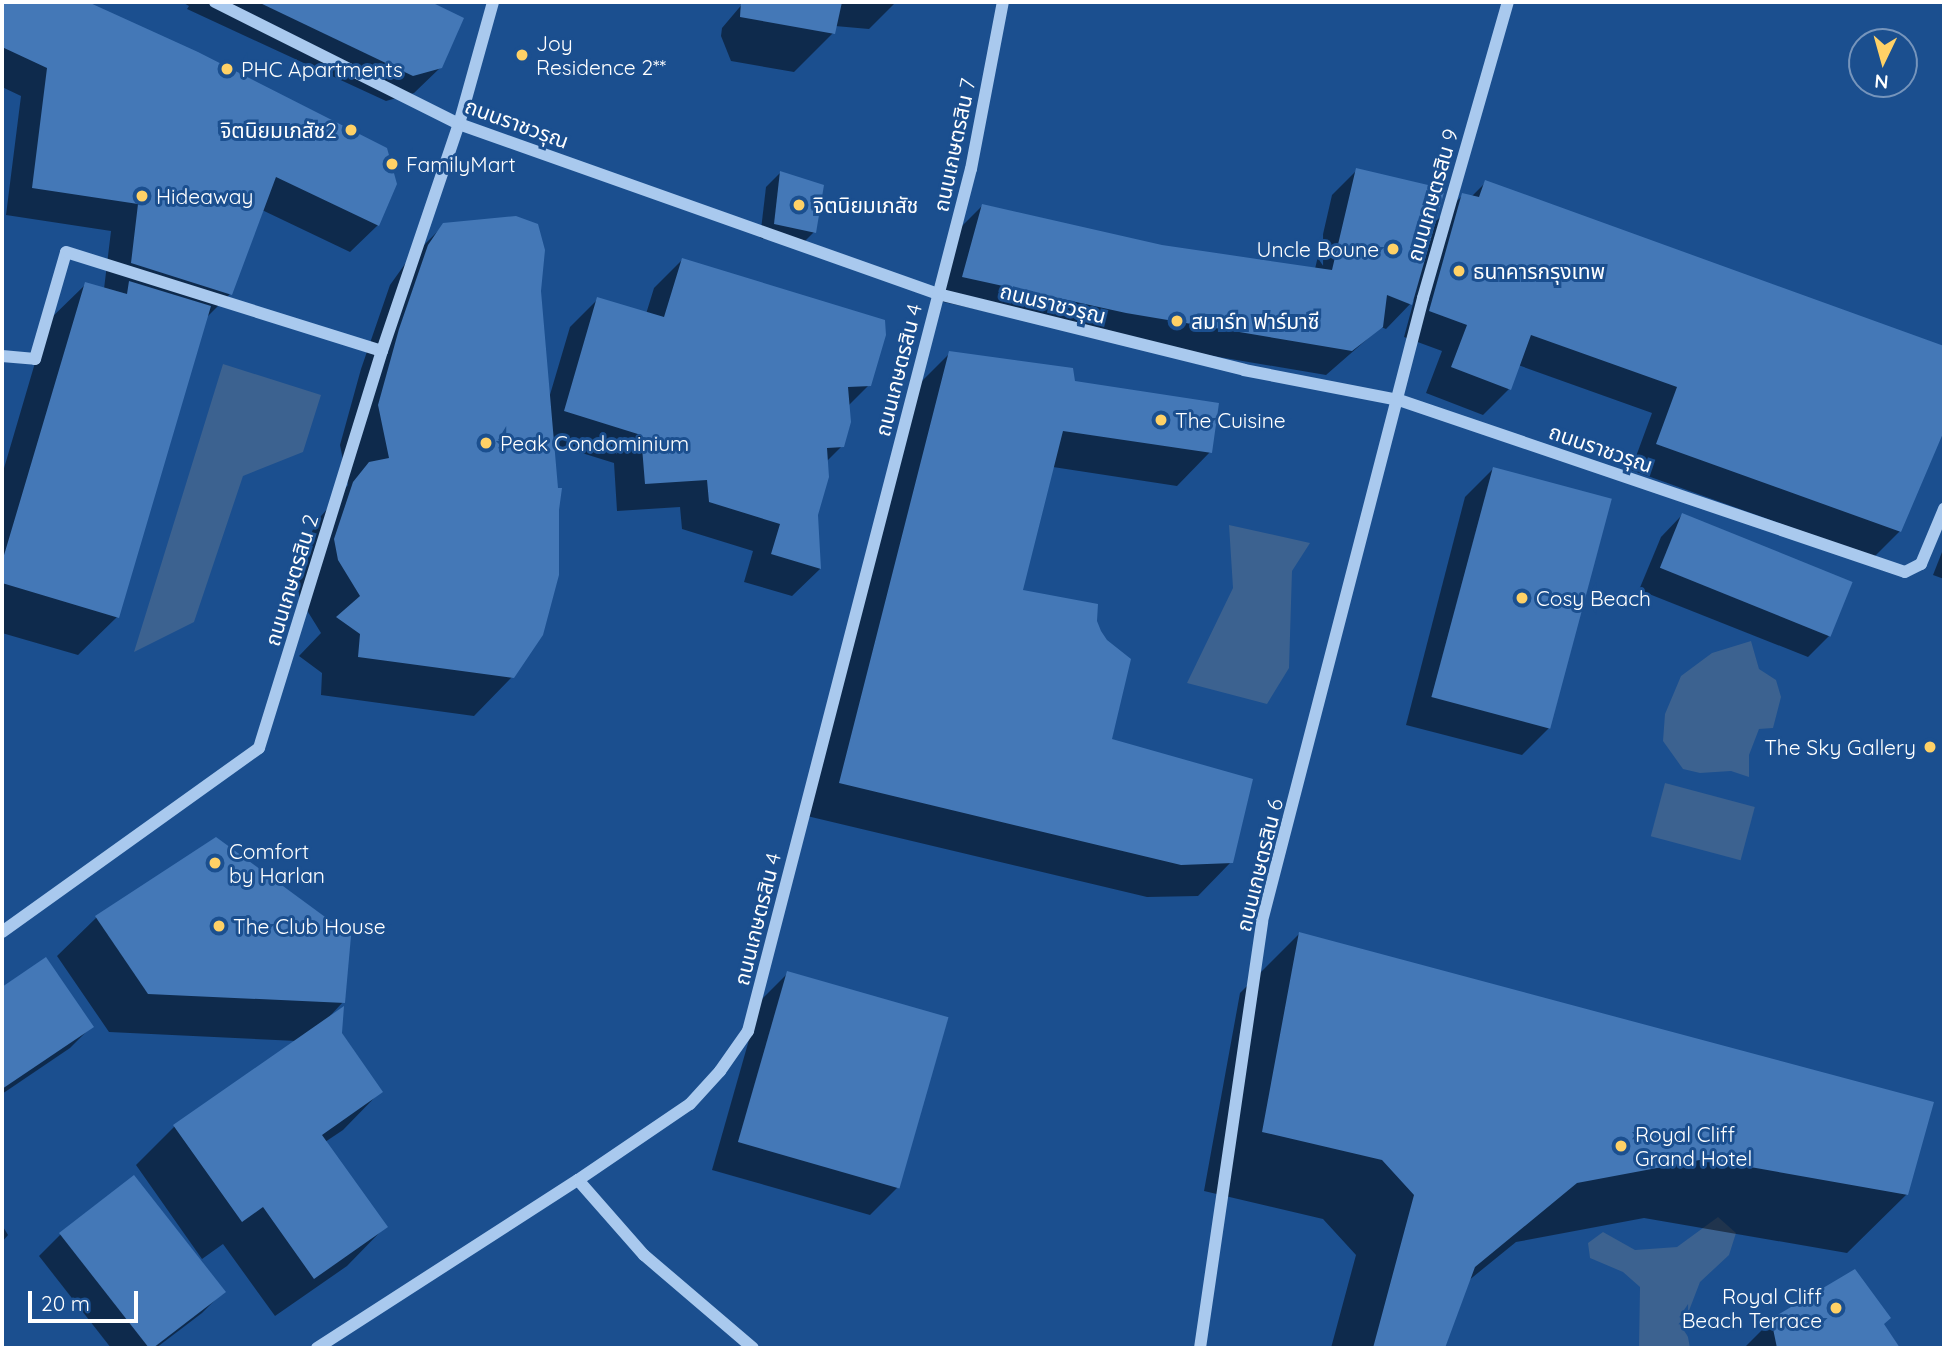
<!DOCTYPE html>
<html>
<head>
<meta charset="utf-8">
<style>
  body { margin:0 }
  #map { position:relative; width:1946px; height:1350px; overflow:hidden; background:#1b4f8f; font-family:Quicksand,"Noto Sans Thai",sans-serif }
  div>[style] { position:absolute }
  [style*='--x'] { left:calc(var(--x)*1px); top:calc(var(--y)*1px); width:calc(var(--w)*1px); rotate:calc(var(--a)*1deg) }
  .water>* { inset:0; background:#3c6290; transform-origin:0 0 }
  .shadow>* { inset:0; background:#0007 }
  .building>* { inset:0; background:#4478b7; transform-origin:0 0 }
  .minor>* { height:12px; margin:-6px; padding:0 6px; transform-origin:6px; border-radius:6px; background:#a9c9ee }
  .dots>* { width:19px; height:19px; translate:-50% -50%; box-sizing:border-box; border:4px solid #1b4f8f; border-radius:50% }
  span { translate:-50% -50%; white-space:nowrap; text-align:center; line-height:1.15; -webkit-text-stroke:6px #1b4f8f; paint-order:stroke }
  .poi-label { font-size:21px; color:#fff }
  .left { translate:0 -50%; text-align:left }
  .right { translate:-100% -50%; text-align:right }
  .street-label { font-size:21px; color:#fff }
  .frame { position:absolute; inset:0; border:4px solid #fff; pointer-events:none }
  .north { position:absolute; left:1848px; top:28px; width:70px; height:70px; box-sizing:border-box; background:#1b4f8f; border:2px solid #7695bc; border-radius:50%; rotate:185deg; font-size:19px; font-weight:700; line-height:28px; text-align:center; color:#fff }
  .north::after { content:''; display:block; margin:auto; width:24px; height:32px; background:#ffd166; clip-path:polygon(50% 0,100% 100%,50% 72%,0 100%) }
  .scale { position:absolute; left:28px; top:1291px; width:110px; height:32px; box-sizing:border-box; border:4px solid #fff; border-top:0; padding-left:9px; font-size:21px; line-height:24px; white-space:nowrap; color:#fff; -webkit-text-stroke:5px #1b4f8f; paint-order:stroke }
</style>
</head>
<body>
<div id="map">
  <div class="water">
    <i style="clip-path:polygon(223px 364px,321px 395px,303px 452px,243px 476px,194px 622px,134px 652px)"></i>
    <i style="clip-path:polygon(1229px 525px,1310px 543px,1292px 571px,1289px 668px,1267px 704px,1187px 683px,1233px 588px)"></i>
    <i style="clip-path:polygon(1751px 641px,1759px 669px,1776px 680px,1781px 697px,1773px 728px,1759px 729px,1749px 755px,1749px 777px,1731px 771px,1700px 773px,1683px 769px,1663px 741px,1665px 714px,1681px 676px,1712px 653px)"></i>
    <i style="left:1665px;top:783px;width:93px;height:55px;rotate:15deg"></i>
    <i style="clip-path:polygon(1718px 1217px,1736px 1233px,1729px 1255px,1700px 1282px,1685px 1321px,1690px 1348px,1639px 1348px,1640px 1287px,1623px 1272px,1590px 1258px,1588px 1243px,1603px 1232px,1635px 1250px,1677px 1247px)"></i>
  </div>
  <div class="shadow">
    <i style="clip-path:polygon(2px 2px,84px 2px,197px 53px,378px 225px,350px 252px,262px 210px,230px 294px,205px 319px,117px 617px,78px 655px,2px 633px,2px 475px,47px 322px,86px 284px,104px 289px,111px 231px,6px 215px,21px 96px,2px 87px)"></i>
    <i style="clip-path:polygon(182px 2px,427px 2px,461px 19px,441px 67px,414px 93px,386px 101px,187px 9px,189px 6px)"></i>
    <i style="clip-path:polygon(744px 2px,896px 2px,869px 29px,835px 26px,833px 33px,794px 72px,731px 61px,721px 36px,722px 28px)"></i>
    <i style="clip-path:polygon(1357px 170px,1433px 224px,1463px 195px,1471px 197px,1486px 182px,1944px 348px,1944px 426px,1900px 531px,1874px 557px,1631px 470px,1652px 413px,1518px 365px,1509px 389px,1483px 415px,1426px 393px,1442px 351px,1404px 337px,1414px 300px,1386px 329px,1381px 327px,1326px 375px,1101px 337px,939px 301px,958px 230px,983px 205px,1162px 246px,1315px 269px,1332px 195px)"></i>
    <i style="clip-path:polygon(780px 173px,814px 232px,800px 246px,760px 238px,766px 187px)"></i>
    <i style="clip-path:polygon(444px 225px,539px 291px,549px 398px,570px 327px,598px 299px,646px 314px,654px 288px,682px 260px,869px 385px,848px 406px,842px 446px,826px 462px,816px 515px,820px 569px,792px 596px,744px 582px,753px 551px,682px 529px,680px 507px,617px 511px,614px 463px,553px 444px,512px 677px,474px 716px,321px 695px,322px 673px,299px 656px,321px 633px,300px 599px,296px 579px,315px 523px,348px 485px,340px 445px,361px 369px,390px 285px,405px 264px)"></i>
    <i style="clip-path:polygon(950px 353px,1073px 382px,1210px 452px,1177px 486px,1053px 467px,1021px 591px,1096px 621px,1110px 740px,1231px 862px,1198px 896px,1147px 897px,807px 816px,917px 386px)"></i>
    <i style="clip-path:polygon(1493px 469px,1550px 727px,1522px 755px,1406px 725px,1465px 497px)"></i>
    <i style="clip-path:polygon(1682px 515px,1829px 636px,1808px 657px,1639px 590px,1661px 537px)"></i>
    <i style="clip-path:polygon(1944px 547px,1944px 579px,1933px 575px)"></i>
    <i style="clip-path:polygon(216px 839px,343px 1002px,330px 1016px,381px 1091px,343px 1130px,325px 1142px,385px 1227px,347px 1266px,275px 1316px,223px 1244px,202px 1259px,136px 1165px,174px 1127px,297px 1041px,109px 1032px,57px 956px,96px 918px)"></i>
    <i style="clip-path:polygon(1299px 934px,1907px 1194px,1847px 1253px,1644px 1218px,1516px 1242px,1468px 1281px,1444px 1348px,1331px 1348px,1356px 1255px,1323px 1219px,1204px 1191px,1240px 993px)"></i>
    <i style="clip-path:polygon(46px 959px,91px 1027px,70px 1048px,2px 1094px,2px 989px)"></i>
    <i style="clip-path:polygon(788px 973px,898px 1187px,870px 1215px,712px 1170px,760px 1001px)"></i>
    <i style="clip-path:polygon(133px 1177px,224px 1291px,202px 1313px,156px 1348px,111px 1348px,39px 1256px,60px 1235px)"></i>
    <i style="clip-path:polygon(2px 1225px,8px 1235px,2px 1242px)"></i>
    <i style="clip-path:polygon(1772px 1320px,1882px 1324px,1895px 1343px,1890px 1348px,1744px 1348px)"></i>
  </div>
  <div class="building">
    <i style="clip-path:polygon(2px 2px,88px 2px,198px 52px,387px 148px,397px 184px,379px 226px,276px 177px,232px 295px,131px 263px,138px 204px,32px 188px,47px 68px,2px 47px)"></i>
    <i style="clip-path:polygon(258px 2px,431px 2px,464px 18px,442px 68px,413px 76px)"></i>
    <i style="clip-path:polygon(741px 2px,842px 2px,835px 34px,740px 17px)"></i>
    <i style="clip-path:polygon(1356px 168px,1445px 189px,1412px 305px,1387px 295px,1383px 327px,1352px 351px,1126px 313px,962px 277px,982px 204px,1162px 245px,1332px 270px)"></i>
    <i style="clip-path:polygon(780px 171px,824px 185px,816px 233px,774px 224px)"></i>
    <i style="clip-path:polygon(1485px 180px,1944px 346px,1944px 431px,1901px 532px,1656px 444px,1677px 387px,1531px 335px,1511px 390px,1451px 367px,1467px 325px,1429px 311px,1462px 193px,1479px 197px)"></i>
    <i style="clip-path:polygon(516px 216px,538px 224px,545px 250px,541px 291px,558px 488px,562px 488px,559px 510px,559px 575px,543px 635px,514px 678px,358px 657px,360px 634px,336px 617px,360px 596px,338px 560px,334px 539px,353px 482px,369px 462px,389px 458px,378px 405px,399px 329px,428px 245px,443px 223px)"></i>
    <i style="clip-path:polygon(682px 258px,885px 320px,886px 335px,871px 386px,848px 387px,851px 422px,844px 447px,827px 448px,829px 477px,818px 515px,821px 569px,771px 554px,780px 524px,709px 502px,707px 480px,645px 484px,641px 435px,564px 411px,597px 297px,664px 317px)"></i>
    <i style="clip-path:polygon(129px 281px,211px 306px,119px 618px,2px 583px,2px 562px,85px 282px,127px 294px)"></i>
    <i style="clip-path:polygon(949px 351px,1073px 368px,1075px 381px,1219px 403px,1212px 453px,1063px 431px,1023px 590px,1098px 604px,1097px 621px,1101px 631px,1107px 640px,1131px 659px,1112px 739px,1253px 779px,1233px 863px,1181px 865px,839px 783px)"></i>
    <i style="left:1493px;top:467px;width:123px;height:238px;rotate:15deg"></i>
    <i style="left:1682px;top:513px;width:184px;height:59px;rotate:22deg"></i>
    <i style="clip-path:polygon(216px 837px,351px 936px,345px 1003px,148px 994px,95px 916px)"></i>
    <i style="clip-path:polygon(1299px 932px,1934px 1102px,1908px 1195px,1705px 1159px,1577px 1183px,1475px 1267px,1445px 1348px,1373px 1348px,1414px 1195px,1382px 1160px,1262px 1132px)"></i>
    <i style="clip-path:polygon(46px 957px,94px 1027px,2px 1089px,2px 987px)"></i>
    <i style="left:787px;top:971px;width:168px;height:178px;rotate:16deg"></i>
    <i style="clip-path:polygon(344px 1006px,342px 1033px,383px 1092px,322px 1135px,388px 1227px,314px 1279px,263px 1207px,242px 1222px,173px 1125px)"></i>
    <i style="clip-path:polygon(134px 1175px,226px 1292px,153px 1348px,149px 1348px,59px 1233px)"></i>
    <i style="clip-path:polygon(1855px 1269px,1891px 1318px,1884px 1324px,1900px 1348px,1777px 1348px,1771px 1319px)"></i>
  </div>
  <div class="minor">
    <i style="--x:215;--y:2;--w:273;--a:26.6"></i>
    <i style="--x:459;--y:124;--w:508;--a:19.54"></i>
    <i style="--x:938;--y:294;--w:315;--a:13.9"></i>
    <i style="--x:1244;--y:370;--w:158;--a:11"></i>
    <i style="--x:1399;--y:400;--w:534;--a:18.77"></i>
    <i style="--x:1905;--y:572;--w:18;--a:-27"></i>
    <i style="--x:1921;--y:564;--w:60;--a:-67.3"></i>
    <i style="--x:2;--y:356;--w:33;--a:5"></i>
    <i style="--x:35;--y:359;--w:111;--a:-73.8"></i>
    <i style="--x:66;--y:252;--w:331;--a:17.4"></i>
    <i style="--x:2;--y:932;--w:316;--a:-35.6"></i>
    <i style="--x:259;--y:748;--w:416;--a:-72.8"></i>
    <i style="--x:382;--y:351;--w:240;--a:-71.3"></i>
    <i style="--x:459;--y:124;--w:127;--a:-74.4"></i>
    <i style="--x:578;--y:1180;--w:100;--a:48.7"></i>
    <i style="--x:644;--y:1255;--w:143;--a:40.5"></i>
    <i style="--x:317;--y:1348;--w:310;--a:-32.8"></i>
    <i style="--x:578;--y:1180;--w:135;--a:-34.2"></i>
    <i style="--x:690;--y:1104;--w:45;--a:-47.7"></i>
    <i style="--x:720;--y:1071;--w:49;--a:-55"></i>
    <i style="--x:748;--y:1031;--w:890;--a:-75.5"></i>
    <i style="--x:971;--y:169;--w:170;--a:-79.2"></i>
    <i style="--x:1200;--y:1348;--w:431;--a:-81.7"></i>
    <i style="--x:1262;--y:921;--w:643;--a:-75.51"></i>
    <i style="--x:1423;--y:298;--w:308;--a:-74"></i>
  </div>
  <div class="dots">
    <i style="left:522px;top:55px;background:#ffd166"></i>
    <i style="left:227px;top:69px;background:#ffd166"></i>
    <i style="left:351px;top:130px;background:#ffd166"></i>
    <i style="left:392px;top:164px;background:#ffd166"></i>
    <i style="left:142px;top:196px;background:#ffd166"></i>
    <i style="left:799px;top:205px;background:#ffd166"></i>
    <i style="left:1393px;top:249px;background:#ffd166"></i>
    <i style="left:1459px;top:271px;background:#ffd166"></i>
    <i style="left:1177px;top:321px;background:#ffd166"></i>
    <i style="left:1161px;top:420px;background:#ffd166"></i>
    <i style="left:486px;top:443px;background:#ffd166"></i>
    <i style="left:1522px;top:598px;background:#ffd166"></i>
    <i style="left:1930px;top:747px;background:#ffd166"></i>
    <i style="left:215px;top:863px;background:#ffd166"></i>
    <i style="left:219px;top:926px;background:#ffd166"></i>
    <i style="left:1621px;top:1146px;background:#ffd166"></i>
    <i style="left:1836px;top:1308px;background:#ffd166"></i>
  </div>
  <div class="poi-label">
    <span class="left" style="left:536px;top:55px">Joy<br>Residence 2**</span>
    <span class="left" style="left:241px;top:69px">PHC Apartments</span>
    <span class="right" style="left:337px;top:130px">จิตนิยมเภสัช2</span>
    <span class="left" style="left:406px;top:164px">FamilyMart</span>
    <span class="left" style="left:156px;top:196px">Hideaway</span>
    <span class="left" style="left:813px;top:205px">จิตนิยมเภสัช</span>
    <span class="right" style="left:1379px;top:249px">Uncle Boune</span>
    <span class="left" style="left:1473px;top:271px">ธนาคารกรุงเทพ</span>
    <span class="left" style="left:1191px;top:321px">สมาร์ท ฟาร์มาซี</span>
    <span class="left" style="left:1175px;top:420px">The Cuisine</span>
    <span class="left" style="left:500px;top:443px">Peak Condominium</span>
    <span class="left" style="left:1536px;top:598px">Cosy Beach</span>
    <span class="right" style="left:1916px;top:747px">The Sky Gallery</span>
    <span class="left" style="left:229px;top:863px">Comfort<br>by Harlan</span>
    <span class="left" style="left:233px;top:926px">The Club House</span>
    <span class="left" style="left:1635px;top:1146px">Royal Cliff<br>Grand Hotel</span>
    <span class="right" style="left:1822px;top:1308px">Royal Cliff<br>Beach Terrace</span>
  </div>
  <div class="street-label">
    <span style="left:517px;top:123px;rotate:20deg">ถนนราชวรุณ</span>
    <span style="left:954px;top:145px;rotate:-78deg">ถนนเกษตรสิน 7</span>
    <span style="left:1432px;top:195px;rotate:-74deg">ถนนเกษตรสิน 9</span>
    <span style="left:1053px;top:303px;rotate:14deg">ถนนราชวรุณ</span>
    <span style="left:898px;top:370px;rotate:-76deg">ถนนเกษตรสิน 4</span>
    <span style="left:1601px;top:448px;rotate:19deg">ถนนราชวรุณ</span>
    <span style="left:291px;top:580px;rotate:-73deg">ถนนเกษตรสิน 2</span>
    <span style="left:1259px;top:865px;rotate:-76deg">ถนนเกษตรสิน 6</span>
    <span style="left:757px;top:919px;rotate:-76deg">ถนนเกษตรสิน 4</span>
  </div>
  <div class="frame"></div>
  <div class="north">N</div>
  <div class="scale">20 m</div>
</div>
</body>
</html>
